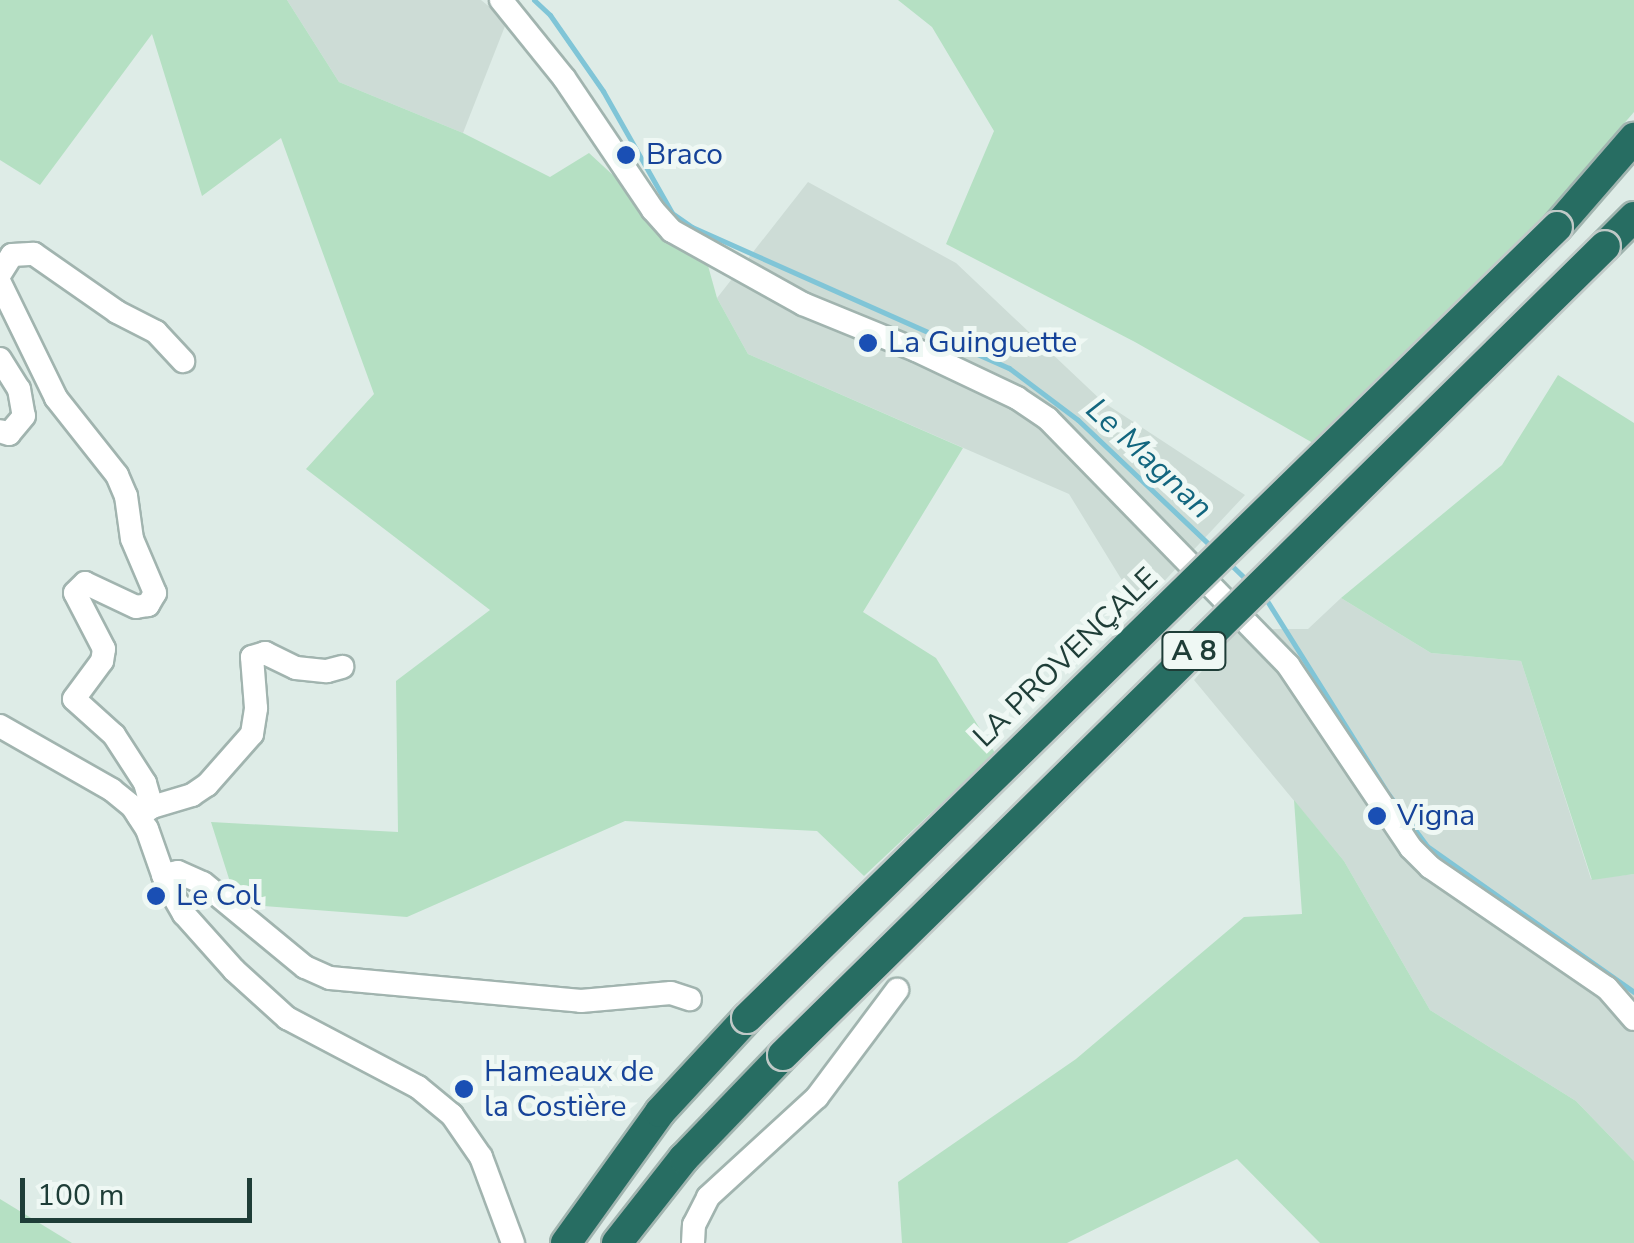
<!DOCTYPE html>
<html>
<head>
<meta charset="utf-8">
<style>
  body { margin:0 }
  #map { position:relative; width:1634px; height:1243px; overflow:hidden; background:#deece7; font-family:"Nunito Sans",sans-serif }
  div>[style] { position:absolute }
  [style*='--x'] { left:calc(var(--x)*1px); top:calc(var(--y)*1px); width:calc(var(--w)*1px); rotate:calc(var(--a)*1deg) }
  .built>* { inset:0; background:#cddcd6 }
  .green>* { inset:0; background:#b5e0c3 }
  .stream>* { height:5px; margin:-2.5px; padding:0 2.5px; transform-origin:2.5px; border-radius:2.5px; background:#80c5d7 }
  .roads { filter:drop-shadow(2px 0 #a1b4af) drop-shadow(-2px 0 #a1b4af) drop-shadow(0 2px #a1b4af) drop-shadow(0 -2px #a1b4af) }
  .minor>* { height:22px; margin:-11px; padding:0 11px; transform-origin:11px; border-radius:11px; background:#fff }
  .highway>* { height:30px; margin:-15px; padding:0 15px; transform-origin:15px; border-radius:15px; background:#276d62 }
  .bridges { filter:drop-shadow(2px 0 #c0c9c7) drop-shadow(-2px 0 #c0c9c7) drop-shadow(0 2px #c0c9c7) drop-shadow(0 -2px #c0c9c7) }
  .highway-bridge>* { height:30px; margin:-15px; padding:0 15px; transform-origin:15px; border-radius:15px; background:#276d62 }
  .dots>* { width:28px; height:28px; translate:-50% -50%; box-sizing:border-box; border:5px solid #eff8f4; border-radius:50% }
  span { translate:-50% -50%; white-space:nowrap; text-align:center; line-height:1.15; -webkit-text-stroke:10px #eff8f4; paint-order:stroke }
  .shield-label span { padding:2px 8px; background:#eff8f4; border:2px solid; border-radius:8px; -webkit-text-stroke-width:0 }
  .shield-label { font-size:28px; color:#1e3d37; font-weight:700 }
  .transit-label { font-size:30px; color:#164399 }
  .left { translate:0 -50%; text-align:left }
  .street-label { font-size:30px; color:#1e3d37 }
  .water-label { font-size:32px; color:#12667f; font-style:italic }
  .scale { position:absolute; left:20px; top:1178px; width:232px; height:45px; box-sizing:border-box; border:5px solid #1e3d37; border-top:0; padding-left:12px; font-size:30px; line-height:35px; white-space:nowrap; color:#1e3d37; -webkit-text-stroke:8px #eff8f4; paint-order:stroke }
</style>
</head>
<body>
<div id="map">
  <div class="built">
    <i style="clip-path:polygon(287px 0,481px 0,507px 21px,463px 133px,339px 82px)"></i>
    <i style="clip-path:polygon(808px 182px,956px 263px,1103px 402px,1245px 495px,1139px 608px,1069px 494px,748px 354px,717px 298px)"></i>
    <i style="clip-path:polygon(1341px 598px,1431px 653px,1521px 661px,1591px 879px,1634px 874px,1634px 1161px,1576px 1101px,1430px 1010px,1344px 861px,1194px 680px,1239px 629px,1308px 629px)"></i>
  </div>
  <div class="green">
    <i style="clip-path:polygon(0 0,287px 0,339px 82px,463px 133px,550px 177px,589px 153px,707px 262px,717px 298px,748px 354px,963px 448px,863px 612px,936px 658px,995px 753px,864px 876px,817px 831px,625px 821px,407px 917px,237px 904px,211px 822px,398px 832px,396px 681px,490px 610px,306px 469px,374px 394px,281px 138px,202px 196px,152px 34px,40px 185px,0 160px)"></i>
    <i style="clip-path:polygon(898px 0,1634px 0,1634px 112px,1545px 215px,1313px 443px,1135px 342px,946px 244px,994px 131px,932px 27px)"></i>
    <i style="clip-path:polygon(1558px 375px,1634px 423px,1634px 874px,1592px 880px,1521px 661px,1431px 653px,1341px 598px,1502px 465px)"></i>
    <i style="clip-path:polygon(1294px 800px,1344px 861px,1430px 1010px,1576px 1101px,1634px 1161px,1634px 1243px,1320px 1243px,1237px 1159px,1067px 1243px,902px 1243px,898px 1182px,1076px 1059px,1244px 917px,1302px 914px)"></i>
    <i style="clip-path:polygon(0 1199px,72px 1243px,0 1243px)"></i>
  </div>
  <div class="stream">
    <i style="--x:534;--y:0;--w:22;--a:43"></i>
    <i style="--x:550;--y:15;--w:93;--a:55.1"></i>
    <i style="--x:603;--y:91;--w:140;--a:60.5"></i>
    <i style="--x:672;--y:213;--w:24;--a:35"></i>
    <i style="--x:692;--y:227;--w:347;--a:24"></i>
    <i style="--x:1009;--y:368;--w:86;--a:37"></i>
    <i style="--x:1078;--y:420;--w:185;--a:43.5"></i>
    <i style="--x:1228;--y:562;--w:29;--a:44"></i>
    <i style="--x:1264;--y:596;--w:235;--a:57.9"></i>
    <i style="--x:1389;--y:795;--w:64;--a:53.3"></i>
    <i style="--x:1427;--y:846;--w:253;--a:35.2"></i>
  </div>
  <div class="roads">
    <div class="minor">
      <i style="--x:501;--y:0;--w:100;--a:51.1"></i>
      <i style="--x:564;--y:78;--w:159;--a:56"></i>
      <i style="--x:653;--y:210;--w:28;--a:48"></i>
      <i style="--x:672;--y:231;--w:150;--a:29.1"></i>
      <i style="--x:803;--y:304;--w:122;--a:22.2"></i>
      <i style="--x:916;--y:350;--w:112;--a:25.4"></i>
      <i style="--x:1017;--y:398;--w:37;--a:34"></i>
      <i style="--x:1048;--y:419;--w:344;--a:45.7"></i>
      <i style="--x:1288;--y:665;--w:220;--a:56.1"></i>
      <i style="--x:1411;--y:848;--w:27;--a:45"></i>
      <i style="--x:1430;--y:867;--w:214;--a:34.4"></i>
      <i style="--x:1607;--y:988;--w:41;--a:48.9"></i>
      <i style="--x:0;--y:274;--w:22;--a:-58"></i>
      <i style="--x:12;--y:255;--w:22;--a:-3"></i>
      <i style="--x:34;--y:254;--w:101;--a:34.9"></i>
      <i style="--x:117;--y:312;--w:44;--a:27.1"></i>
      <i style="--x:156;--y:332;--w:40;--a:47"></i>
      <i style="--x:0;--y:283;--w:128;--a:64"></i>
      <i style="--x:56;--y:398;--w:98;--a:51.6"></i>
      <i style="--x:117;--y:475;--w:23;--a:67"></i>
      <i style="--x:126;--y:496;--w:43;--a:82.1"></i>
      <i style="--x:132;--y:539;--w:59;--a:66.9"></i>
      <i style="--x:155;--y:593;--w:14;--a:120"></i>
      <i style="--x:148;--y:605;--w:12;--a:171"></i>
      <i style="--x:136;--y:607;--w:56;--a:-154.8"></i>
      <i style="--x:85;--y:583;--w:14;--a:135"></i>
      <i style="--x:75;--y:593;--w:63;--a:62.6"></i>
      <i style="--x:104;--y:649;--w:12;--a:99"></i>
      <i style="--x:102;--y:661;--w:47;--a:126.4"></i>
      <i style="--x:74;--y:699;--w:54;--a:42"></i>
      <i style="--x:114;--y:735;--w:57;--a:57.1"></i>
      <i style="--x:145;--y:783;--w:25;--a:74"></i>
      <i style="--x:152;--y:807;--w:16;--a:145"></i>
      <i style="--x:0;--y:359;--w:36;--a:58"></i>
      <i style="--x:19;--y:389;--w:27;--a:80"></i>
      <i style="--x:24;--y:416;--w:23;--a:130"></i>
      <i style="--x:9;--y:434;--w:9;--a:-162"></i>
      <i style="--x:0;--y:726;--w:129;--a:29.7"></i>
      <i style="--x:112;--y:790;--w:26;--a:39"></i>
      <i style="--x:132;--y:806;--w:27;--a:57"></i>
      <i style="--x:147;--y:829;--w:57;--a:70.6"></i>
      <i style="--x:166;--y:883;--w:36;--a:60"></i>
      <i style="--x:184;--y:914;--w:75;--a:48.2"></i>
      <i style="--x:234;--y:970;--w:72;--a:42.2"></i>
      <i style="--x:287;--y:1018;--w:148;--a:27.8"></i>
      <i style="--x:418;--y:1087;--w:44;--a:39.5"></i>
      <i style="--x:452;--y:1115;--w:51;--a:55.4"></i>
      <i style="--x:481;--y:1157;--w:92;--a:69.6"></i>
      <i style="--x:152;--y:807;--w:42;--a:-16.7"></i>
      <i style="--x:192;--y:795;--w:18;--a:-34"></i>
      <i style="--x:207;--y:785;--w:68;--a:-48.6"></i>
      <i style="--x:252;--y:734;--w:26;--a:-81"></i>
      <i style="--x:256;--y:708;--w:51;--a:-94.5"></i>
      <i style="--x:252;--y:657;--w:14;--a:-17"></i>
      <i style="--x:265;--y:653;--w:34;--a:26"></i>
      <i style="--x:296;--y:668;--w:31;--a:6"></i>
      <i style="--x:327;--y:671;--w:16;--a:-15"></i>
      <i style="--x:163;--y:875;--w:15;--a:-11"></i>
      <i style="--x:178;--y:872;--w:27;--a:24"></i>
      <i style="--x:203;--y:883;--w:132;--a:39.5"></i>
      <i style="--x:305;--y:967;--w:27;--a:24"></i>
      <i style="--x:330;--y:978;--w:252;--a:5.2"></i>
      <i style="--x:581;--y:1001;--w:90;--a:-5.1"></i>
      <i style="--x:671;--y:993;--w:20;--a:18"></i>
      <i style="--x:693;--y:1243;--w:18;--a:-87"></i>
      <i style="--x:694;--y:1225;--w:31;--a:-63"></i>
      <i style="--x:708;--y:1197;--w:148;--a:-42.5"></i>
      <i style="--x:817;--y:1097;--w:134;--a:-53.2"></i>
    </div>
    <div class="highway">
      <i style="--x:1557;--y:227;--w:118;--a:-49.1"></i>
      <i style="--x:1605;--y:246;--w:41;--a:-45"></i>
      <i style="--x:566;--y:1243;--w:161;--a:-54.3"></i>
      <i style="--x:660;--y:1112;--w:128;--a:-47.2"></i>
      <i style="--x:617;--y:1243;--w:108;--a:-51.8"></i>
      <i style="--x:684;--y:1158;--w:143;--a:-46.1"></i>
    </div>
  </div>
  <div class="bridges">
    <div class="highway-bridge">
      <i style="--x:747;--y:1018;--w:1132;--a:-44.32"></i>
      <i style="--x:783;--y:1055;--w:1153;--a:-44.54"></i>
    </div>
  </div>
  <div class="dots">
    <i style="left:626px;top:155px;background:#1a4fb4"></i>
    <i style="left:868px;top:343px;background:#1a4fb4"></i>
    <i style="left:1377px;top:816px;background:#1a4fb4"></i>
    <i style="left:156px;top:896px;background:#1a4fb4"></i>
    <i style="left:464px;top:1089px;background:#1a4fb4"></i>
  </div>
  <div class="shield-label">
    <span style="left:1194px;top:651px">A 8</span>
  </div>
  <div class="transit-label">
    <span class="left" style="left:646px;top:155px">Braco</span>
    <span class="left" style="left:888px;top:343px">La Guinguette</span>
    <span class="left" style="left:1397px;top:816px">Vigna</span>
    <span class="left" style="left:176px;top:896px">Le Col</span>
    <span class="left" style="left:484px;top:1089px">Hameaux de<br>la Costière</span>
  </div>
  <div class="street-label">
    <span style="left:1066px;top:658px;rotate:-44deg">LA PROVENÇALE</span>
  </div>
  <div class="water-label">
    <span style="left:1149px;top:459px;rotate:43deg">Le Magnan</span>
  </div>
  <div class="scale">100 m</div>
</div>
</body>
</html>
